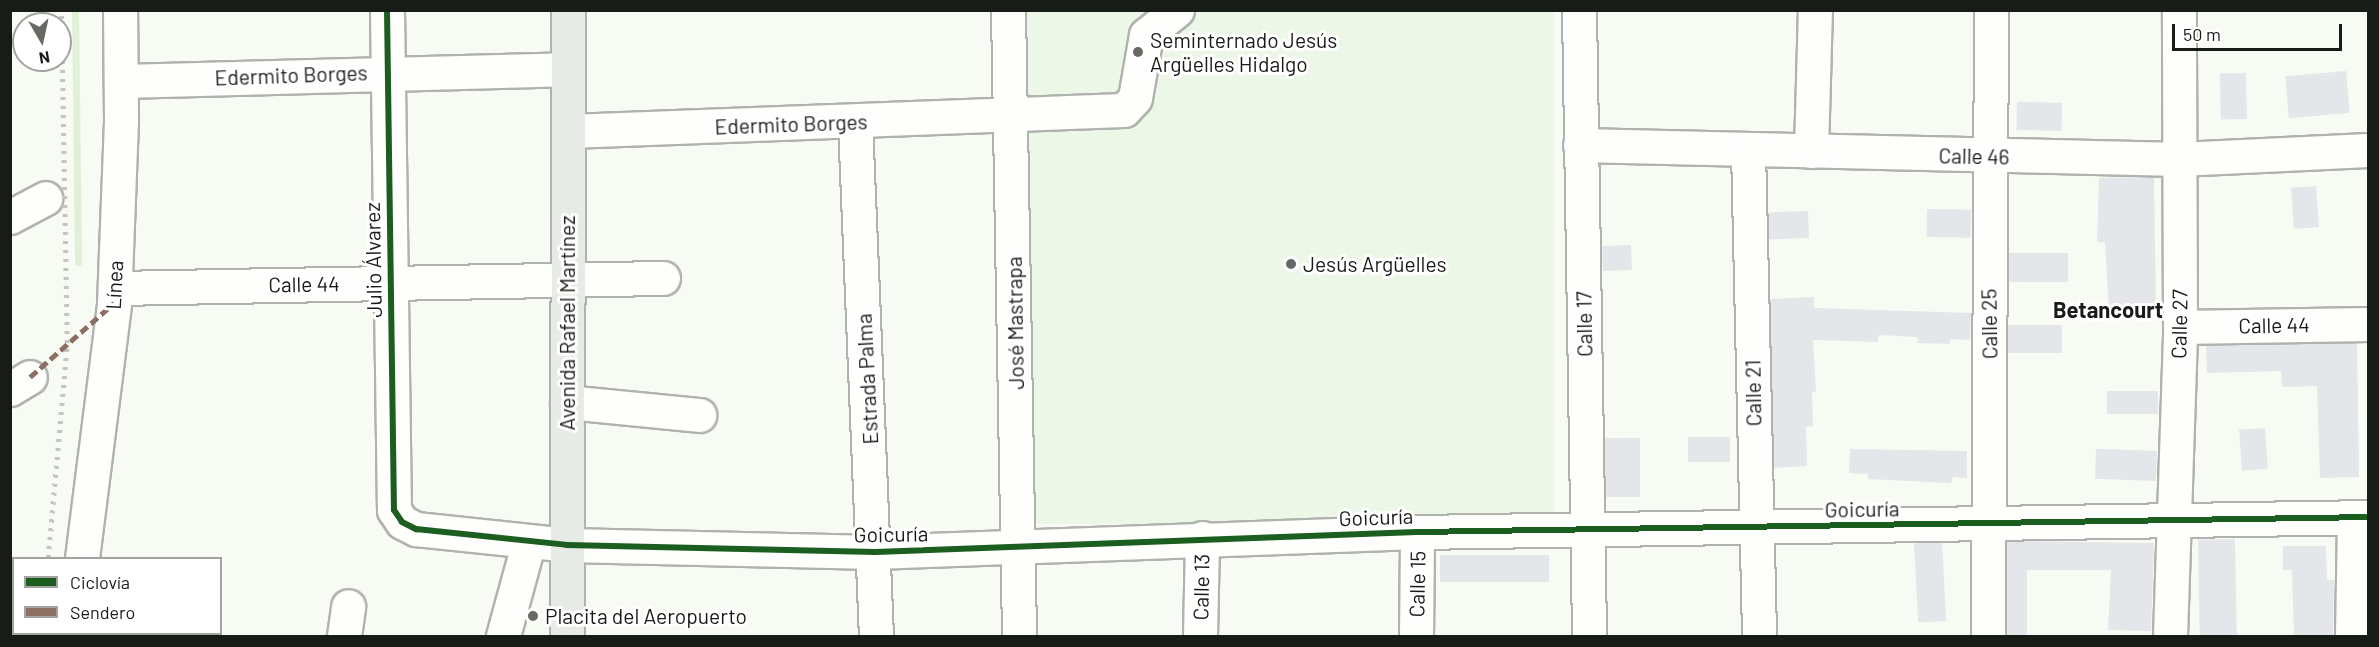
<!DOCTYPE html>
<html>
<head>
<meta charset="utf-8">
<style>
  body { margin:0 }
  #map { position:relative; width:2379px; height:647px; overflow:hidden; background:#f7fbf4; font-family:Barlow,sans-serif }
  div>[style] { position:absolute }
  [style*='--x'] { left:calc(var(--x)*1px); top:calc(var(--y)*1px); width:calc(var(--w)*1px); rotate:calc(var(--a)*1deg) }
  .built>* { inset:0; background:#edf7e7; transform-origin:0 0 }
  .stream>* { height:7px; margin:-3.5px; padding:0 3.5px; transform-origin:3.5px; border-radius:3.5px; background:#e0f0d6 }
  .building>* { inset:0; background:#e4e6e9; transform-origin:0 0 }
  .roads { filter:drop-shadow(2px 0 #b0b3ad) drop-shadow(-2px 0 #b0b3ad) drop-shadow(0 2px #b0b3ad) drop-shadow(0 -2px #b0b3ad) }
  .minor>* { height:33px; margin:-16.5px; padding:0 16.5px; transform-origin:16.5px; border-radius:16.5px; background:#fefefd }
  .major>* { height:33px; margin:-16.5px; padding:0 16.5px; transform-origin:16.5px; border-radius:16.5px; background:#e7ebe5 }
  .rail>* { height:4.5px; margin-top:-2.25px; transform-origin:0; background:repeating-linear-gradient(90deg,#c3c5c3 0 3px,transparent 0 9px) }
  .quiet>* { height:4.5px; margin-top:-2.25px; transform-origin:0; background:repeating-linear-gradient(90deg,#8d6e63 0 9px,transparent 0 13.5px) }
  .cycleway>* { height:6px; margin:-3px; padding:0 3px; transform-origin:3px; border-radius:3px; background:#1b5e20 }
  .dots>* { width:16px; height:16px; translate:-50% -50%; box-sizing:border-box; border:3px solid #fff; border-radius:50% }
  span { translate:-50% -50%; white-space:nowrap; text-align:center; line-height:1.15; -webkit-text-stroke:6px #fff; paint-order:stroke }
  .poi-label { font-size:21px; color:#181c16 }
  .left { translate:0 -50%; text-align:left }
  .street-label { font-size:21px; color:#181c16 }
  .neighbourhood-label { font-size:22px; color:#181c16; font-weight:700 }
  .frame { position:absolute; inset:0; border:12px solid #181c16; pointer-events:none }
  .legend { position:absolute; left:12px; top:557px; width:210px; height:78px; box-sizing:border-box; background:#fff; border:2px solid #a3a4a2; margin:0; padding:8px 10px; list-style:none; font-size:18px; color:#181c16 }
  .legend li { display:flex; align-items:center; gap:12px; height:30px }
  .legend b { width:30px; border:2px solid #a3a4a2 }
  .north { position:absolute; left:12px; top:12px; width:60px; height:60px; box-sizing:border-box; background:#fff; border:2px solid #a3a4a2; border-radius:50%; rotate:171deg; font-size:16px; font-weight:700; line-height:24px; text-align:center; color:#181c16 }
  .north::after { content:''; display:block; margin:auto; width:21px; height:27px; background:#666a64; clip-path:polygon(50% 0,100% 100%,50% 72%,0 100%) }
  .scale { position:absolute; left:2172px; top:24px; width:170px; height:27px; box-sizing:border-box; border:3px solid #181c16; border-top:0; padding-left:8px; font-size:18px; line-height:21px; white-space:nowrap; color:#181c16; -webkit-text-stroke:4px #fff; paint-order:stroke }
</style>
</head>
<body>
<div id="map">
  <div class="built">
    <i style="left:1024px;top:11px;width:530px;height:513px"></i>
  </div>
  <div class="stream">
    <i style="--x:75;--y:10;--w:252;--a:89.3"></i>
  </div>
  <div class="building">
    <i style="left:2346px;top:71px;width:42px;height:61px;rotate:85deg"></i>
    <i style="left:2246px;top:73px;width:46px;height:26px;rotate:89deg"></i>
    <i style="left:2017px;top:102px;width:45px;height:28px;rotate:1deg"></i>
    <i style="clip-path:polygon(2154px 177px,2156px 309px,2109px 311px,2105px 242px,2097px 242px,2099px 178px)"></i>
    <i style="left:2316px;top:186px;width:41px;height:25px;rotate:86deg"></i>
    <i style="left:1927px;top:209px;width:44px;height:28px;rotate:1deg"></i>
    <i style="left:1808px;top:211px;width:27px;height:40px;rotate:88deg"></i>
    <i style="left:1631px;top:245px;width:25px;height:29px;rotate:88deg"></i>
    <i style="left:2009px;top:253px;width:59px;height:29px"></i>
    <i style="clip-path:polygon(1814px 297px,1814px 308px,1971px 313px,1970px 340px,1950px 339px,1950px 344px,1917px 343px,1918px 337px,1879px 335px,1878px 342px,1813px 340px,1816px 392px,1812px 392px,1813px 426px,1806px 427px,1807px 466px,1774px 468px,1770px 299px)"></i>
    <i style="left:2008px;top:325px;width:54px;height:28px"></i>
    <i style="clip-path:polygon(2357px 343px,2359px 477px,2320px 478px,2317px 386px,2282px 387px,2281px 371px,2207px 373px,2206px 345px)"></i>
    <i style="left:2158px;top:391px;width:23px;height:51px;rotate:90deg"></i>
    <i style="left:2265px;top:428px;width:41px;height:26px;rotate:86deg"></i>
    <i style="left:1688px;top:437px;width:42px;height:25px"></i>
    <i style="left:1605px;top:438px;width:35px;height:59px"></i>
    <i style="clip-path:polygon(1850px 449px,1967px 451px,1967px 478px,1953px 477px,1951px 483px,1868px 479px,1868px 474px,1849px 473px)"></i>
    <i style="left:2157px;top:451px;width:30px;height:61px;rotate:92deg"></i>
    <i style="left:2235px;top:539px;width:97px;height:37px;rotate:89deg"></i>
    <i style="clip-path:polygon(2007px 541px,2154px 543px,2151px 631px,2108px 630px,2111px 570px,2027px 570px,2027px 636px,2007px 636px)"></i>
    <i style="left:1942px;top:542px;width:79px;height:28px;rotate:87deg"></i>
    <i style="clip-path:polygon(2283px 546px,2326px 546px,2327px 580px,2334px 580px,2333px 636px,2294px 636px,2292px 570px,2283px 570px)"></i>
    <i style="left:1549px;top:555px;width:27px;height:109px;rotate:90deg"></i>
  </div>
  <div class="roads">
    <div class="minor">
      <i style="--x:387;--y:10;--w:500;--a:89.2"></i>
      <i style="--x:394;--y:510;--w:14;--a:56"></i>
      <i style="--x:402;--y:522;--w:16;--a:27"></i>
      <i style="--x:416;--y:529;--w:152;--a:6"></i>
      <i style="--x:567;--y:545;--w:308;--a:1.3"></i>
      <i style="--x:875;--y:552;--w:542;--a:-2.11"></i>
      <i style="--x:1417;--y:532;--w:951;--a:-0.9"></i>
      <i style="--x:1008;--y:10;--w:626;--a:88.99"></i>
      <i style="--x:1579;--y:10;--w:626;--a:89.08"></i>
      <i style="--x:121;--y:81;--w:447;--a:-1.5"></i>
      <i style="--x:855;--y:123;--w:513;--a:87.66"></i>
      <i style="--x:569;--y:131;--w:555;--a:-2.17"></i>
      <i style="--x:1124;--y:110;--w:16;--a:-47"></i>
      <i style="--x:1135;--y:98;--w:64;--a:-80.1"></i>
      <i style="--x:1146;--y:35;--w:40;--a:-39"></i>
      <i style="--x:1580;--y:145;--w:599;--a:1.34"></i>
      <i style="--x:2179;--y:159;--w:189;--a:-2.7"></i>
      <i style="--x:1748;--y:149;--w:487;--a:88.7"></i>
      <i style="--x:1811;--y:151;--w:141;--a:-88.4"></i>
      <i style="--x:10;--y:217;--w:40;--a:-28"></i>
      <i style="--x:115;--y:288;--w:548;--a:-1.05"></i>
      <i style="--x:2180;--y:327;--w:188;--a:-0.9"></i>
      <i style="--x:10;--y:389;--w:23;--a:-31"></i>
      <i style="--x:567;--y:402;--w:133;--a:5.6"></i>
      <i style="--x:82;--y:558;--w:257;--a:-82.8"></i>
      <i style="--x:114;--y:303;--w:185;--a:-87.8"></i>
      <i style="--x:121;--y:118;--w:108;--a:-90.5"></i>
      <i style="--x:10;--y:630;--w:7;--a:56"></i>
      <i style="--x:69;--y:636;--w:2;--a:-90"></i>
      <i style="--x:344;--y:636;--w:30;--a:-82"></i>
      <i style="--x:503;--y:636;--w:98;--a:-74.7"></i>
      <i style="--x:1200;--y:636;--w:98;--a:-88.8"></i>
      <i style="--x:1416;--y:636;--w:104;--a:-89.4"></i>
      <i style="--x:1988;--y:636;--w:626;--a:-89.73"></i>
      <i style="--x:2170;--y:636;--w:309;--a:-88.1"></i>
      <i style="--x:2180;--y:327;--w:317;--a:-90.2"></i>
      <i style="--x:2352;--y:636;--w:119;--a:-89"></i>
    </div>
    <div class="major">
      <i style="--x:567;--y:636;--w:626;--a:-89.91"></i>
    </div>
  </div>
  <div class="rail">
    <i style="--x:48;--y:558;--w:216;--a:-84.9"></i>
    <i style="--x:67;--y:343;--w:333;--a:-91"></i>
    <i style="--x:41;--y:636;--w:2;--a:-63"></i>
  </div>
  <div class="quiet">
    <i style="--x:30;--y:377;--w:112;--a:-41.4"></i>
  </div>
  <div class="cycleway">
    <i style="--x:387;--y:10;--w:500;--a:89.2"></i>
    <i style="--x:394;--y:510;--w:14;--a:56"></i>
    <i style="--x:402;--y:522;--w:16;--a:27"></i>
    <i style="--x:416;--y:529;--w:152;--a:6"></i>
    <i style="--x:567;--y:545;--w:308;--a:1.3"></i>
    <i style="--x:875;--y:552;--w:542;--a:-2.11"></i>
    <i style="--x:1417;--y:532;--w:951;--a:-0.9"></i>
  </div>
  <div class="dots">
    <i style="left:1138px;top:52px;background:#666a64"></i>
    <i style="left:1291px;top:264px;background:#666a64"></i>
    <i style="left:533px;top:616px;background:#666a64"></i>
  </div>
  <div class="poi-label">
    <span class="left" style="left:1150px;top:52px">Seminternado Jesús<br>Argüelles Hidalgo</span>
    <span class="left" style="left:1303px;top:264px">Jesús Argüelles</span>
    <span class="left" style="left:545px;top:616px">Placita del Aeropuerto</span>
  </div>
  <div class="street-label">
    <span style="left:291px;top:75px;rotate:-2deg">Edermito Borges</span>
    <span style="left:791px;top:124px;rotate:-2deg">Edermito Borges</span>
    <span style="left:1974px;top:156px;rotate:1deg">Calle 46</span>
    <span style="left:373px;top:260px;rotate:-91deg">Julio Álvarez</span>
    <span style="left:304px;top:284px;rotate:-1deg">Calle 44</span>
    <span style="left:114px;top:285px;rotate:-87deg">Línea</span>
    <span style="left:567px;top:323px;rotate:-90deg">Avenida Rafael Martínez</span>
    <span style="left:1015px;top:323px;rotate:-91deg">José Mastrapa</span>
    <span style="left:1584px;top:324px;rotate:-91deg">Calle 17</span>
    <span style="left:1989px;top:324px;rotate:-91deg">Calle 25</span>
    <span style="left:2179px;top:324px;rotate:-89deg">Calle 27</span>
    <span style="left:2274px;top:325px;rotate:-1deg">Calle 44</span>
    <span style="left:867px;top:379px;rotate:-93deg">Estrada Palma</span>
    <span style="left:1753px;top:393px;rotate:-91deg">Calle 21</span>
    <span style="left:1862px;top:509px;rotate:-1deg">Goicuría</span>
    <span style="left:1376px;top:517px;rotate:-2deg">Goicuría</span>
    <span style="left:891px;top:534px;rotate:-1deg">Goicuría</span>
    <span style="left:1417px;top:584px;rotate:-89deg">Calle 15</span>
    <span style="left:1201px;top:587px;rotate:-89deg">Calle 13</span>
  </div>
  <div class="neighbourhood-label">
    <span style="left:2108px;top:310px">Betancourt</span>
  </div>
  <div class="frame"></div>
  <ul class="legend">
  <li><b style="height:8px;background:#1b5e20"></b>Ciclovía</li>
  <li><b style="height:8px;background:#8d6e63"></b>Sendero</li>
  </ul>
  <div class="north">N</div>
  <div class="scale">50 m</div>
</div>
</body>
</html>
